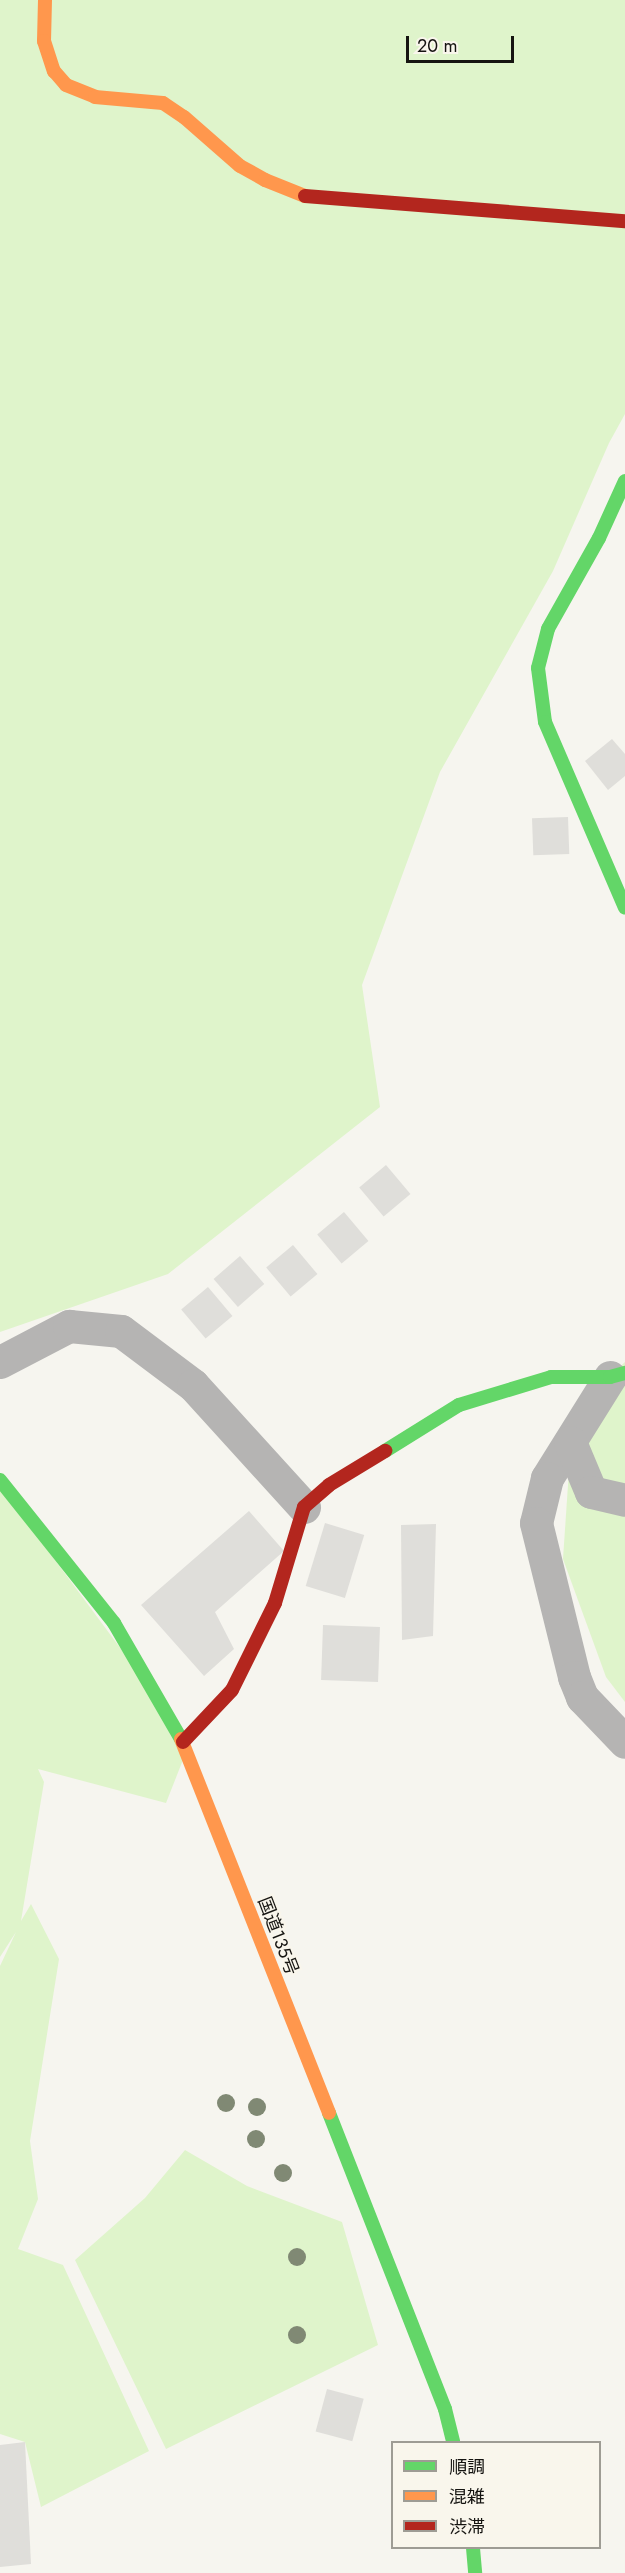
<!DOCTYPE html>
<html>
<head>
<meta charset="utf-8">
<style>
  body { margin:0 }
  #map { position:relative; width:625px; height:2573px; overflow:hidden; background:#f6f5ef; font-family:Jost,"Noto Sans JP",sans-serif }
  div>[style] { position:absolute }
  [style*='--x'] { left:calc(var(--x)*1px); top:calc(var(--y)*1px); width:calc(var(--w)*1px); rotate:calc(var(--a)*1deg) }
  .green>* { inset:0; background:#dff4cb }
  .building>* { inset:0; background:#dfdeda; transform-origin:0 0 }
  .street>* { height:33px; margin:-16.5px; padding:0 16.5px; transform-origin:16.5px; border-radius:16.5px; background:#b5b4b3 }
  .fast>* { height:14px; margin:-7px; padding:0 7px; transform-origin:7px; border-radius:7px; background:#63d668 }
  .slow>* { height:14px; margin:-7px; padding:0 7px; transform-origin:7px; border-radius:7px; background:#ff974d }
  .jam>* { height:14px; margin:-7px; padding:0 7px; transform-origin:7px; border-radius:7px; background:#b3261e }
  .trees>* { width:18px; height:18px; margin:-9px; border-radius:50%; background:#808974 }
  span { translate:-50% -50%; white-space:nowrap; text-align:center; line-height:1.15; -webkit-text-stroke:4.5px #f9f6ec; paint-order:stroke }
  .street-label { font-size:18px; color:#151411 }
  .legend { position:absolute; left:391px; top:2441px; width:210px; height:108px; box-sizing:border-box; background:#f9f6ec; border:2px solid #9e9c94; margin:0; padding:8px 10px; list-style:none; font-size:18px; color:#151411 }
  .legend li { display:flex; align-items:center; gap:12px; height:30px }
  .legend b { width:30px; border:2px solid #9e9c94 }
  .scale { position:absolute; left:406px; top:36px; width:108px; height:27px; box-sizing:border-box; border:3px solid #151411; border-top:0; padding-left:8px; font-size:18px; line-height:21px; white-space:nowrap; color:#151411; -webkit-text-stroke:4px #f9f6ec; paint-order:stroke }
</style>
</head>
<body>
<div id="map">
  <div class="green">
    <i style="clip-path:polygon(0 0,625px 0,625px 414px,609px 443px,553px 571px,440px 772px,362px 985px,380px 1107px,168px 1274px,0 1332px)"></i>
    <i style="clip-path:polygon(625px 1362px,625px 1702px,606px 1677px,563px 1559px,573px 1411px)"></i>
    <i style="clip-path:polygon(0 1486px,190px 1742px,166px 1803px,38px 1769px,44px 1782px,21px 1921px,31px 1904px,59px 1959px,30px 2141px,38px 2199px,18px 2249px,63px 2265px,149px 2451px,41px 2507px,25px 2442px,0 2434px,0 1966px,16px 1932px,0 1957px)"></i>
    <i style="clip-path:polygon(185px 2150px,247px 2186px,342px 2222px,378px 2345px,166px 2449px,75px 2260px,145px 2198px)"></i>
  </div>
  <div class="building">
    <i style="clip-path:polygon(612px 739px,625px 754px,625px 776px,608px 790px,585px 761px)"></i>
    <i style="left:568px;top:817px;width:37px;height:36px;rotate:88deg"></i>
    <i style="left:386px;top:1165px;width:38px;height:35px;rotate:50deg"></i>
    <i style="left:344px;top:1212px;width:38px;height:35px;rotate:50deg"></i>
    <i style="left:293px;top:1245px;width:38px;height:35px;rotate:50deg"></i>
    <i style="left:240px;top:1256px;width:37px;height:35px;rotate:49deg"></i>
    <i style="left:208px;top:1287px;width:38px;height:35px;rotate:50deg"></i>
    <i style="clip-path:polygon(249px 1511px,284px 1551px,215px 1612px,234px 1649px,204px 1676px,141px 1605px)"></i>
    <i style="left:325px;top:1523px;width:41px;height:66px;rotate:17deg"></i>
    <i style="clip-path:polygon(436px 1524px,433px 1636px,402px 1640px,401px 1525px)"></i>
    <i style="left:323px;top:1625px;width:57px;height:55px;rotate:2deg"></i>
    <i style="left:327px;top:2389px;width:38px;height:44px;rotate:15deg"></i>
    <i style="clip-path:polygon(25px 2442px,31px 2564px,0 2567px,0 2445px)"></i>
  </div>
  <div class="street">
    <i style="--x:0;--y:1362;--w:78;--a:-27.6"></i>
    <i style="--x:69;--y:1326;--w:52;--a:5.5"></i>
    <i style="--x:121;--y:1331;--w:90;--a:36.9"></i>
    <i style="--x:193;--y:1385;--w:165;--a:47.7"></i>
    <i style="--x:610;--y:1377;--w:119;--a:122"></i>
    <i style="--x:547;--y:1478;--w:46;--a:103.7"></i>
    <i style="--x:536;--y:1523;--w:159;--a:76.1"></i>
    <i style="--x:574;--y:1677;--w:22;--a:68"></i>
    <i style="--x:582;--y:1697;--w:62;--a:46.3"></i>
    <i style="--x:570;--y:1442;--w:54;--a:67.2"></i>
    <i style="--x:591;--y:1492;--w:35;--a:13"></i>
  </div>
  <div class="fast">
    <i style="--x:625;--y:481;--w:63;--a:114.5"></i>
    <i style="--x:599;--y:538;--w:104;--a:119.3"></i>
    <i style="--x:548;--y:629;--w:40;--a:104.4"></i>
    <i style="--x:538;--y:668;--w:54;--a:82.6"></i>
    <i style="--x:545;--y:722;--w:202;--a:66.7"></i>
    <i style="--x:385;--y:1451;--w:87;--a:-31.9"></i>
    <i style="--x:459;--y:1405;--w:96;--a:-16.9"></i>
    <i style="--x:551;--y:1377;--w:59;--a:0"></i>
    <i style="--x:610;--y:1377;--w:16;--a:-15"></i>
    <i style="--x:0;--y:1480;--w:183;--a:51.4"></i>
    <i style="--x:114;--y:1623;--w:134;--a:60"></i>
    <i style="--x:329;--y:2113;--w:318;--a:68.6"></i>
    <i style="--x:445;--y:2409;--w:34;--a:76"></i>
    <i style="--x:473;--y:2548;--w:25;--a:85"></i>
  </div>
  <div class="slow">
    <i style="--x:45;--y:0;--w:41;--a:91.4"></i>
    <i style="--x:44;--y:41;--w:32;--a:72"></i>
    <i style="--x:54;--y:71;--w:18;--a:49"></i>
    <i style="--x:66;--y:85;--w:31;--a:22"></i>
    <i style="--x:95;--y:97;--w:68;--a:5"></i>
    <i style="--x:163;--y:103;--w:25;--a:34"></i>
    <i style="--x:184;--y:117;--w:74;--a:41.2"></i>
    <i style="--x:240;--y:166;--w:29;--a:29"></i>
    <i style="--x:265;--y:180;--w:43;--a:21.8"></i>
    <i style="--x:181;--y:1739;--w:402;--a:68.4"></i>
  </div>
  <div class="jam">
    <i style="--x:305;--y:196;--w:321;--a:4.5"></i>
    <i style="--x:183;--y:1742;--w:71;--a:-46.7"></i>
    <i style="--x:232;--y:1690;--w:97;--a:-63.7"></i>
    <i style="--x:275;--y:1603;--w:100;--a:-73.2"></i>
    <i style="--x:304;--y:1507;--w:33;--a:-41"></i>
    <i style="--x:329;--y:1485;--w:66;--a:-31.3"></i>
  </div>
  <div class="trees">
    <i style="left:226px;top:2103px"></i>
    <i style="left:257px;top:2107px"></i>
    <i style="left:256px;top:2139px"></i>
    <i style="left:283px;top:2173px"></i>
    <i style="left:297px;top:2257px"></i>
    <i style="left:297px;top:2335px"></i>
  </div>
  <div class="street-label">
    <span style="left:278px;top:1936px;rotate:69deg">国道135号</span>
  </div>
  <ul class="legend">
  <li><b style="height:8px;background:#63d668"></b>順調</li>
  <li><b style="height:8px;background:#ff974d"></b>混雑</li>
  <li><b style="height:8px;background:#b3261e"></b>渋滞</li>
  </ul>
  <div class="scale">20 m</div>
</div>
</body>
</html>
